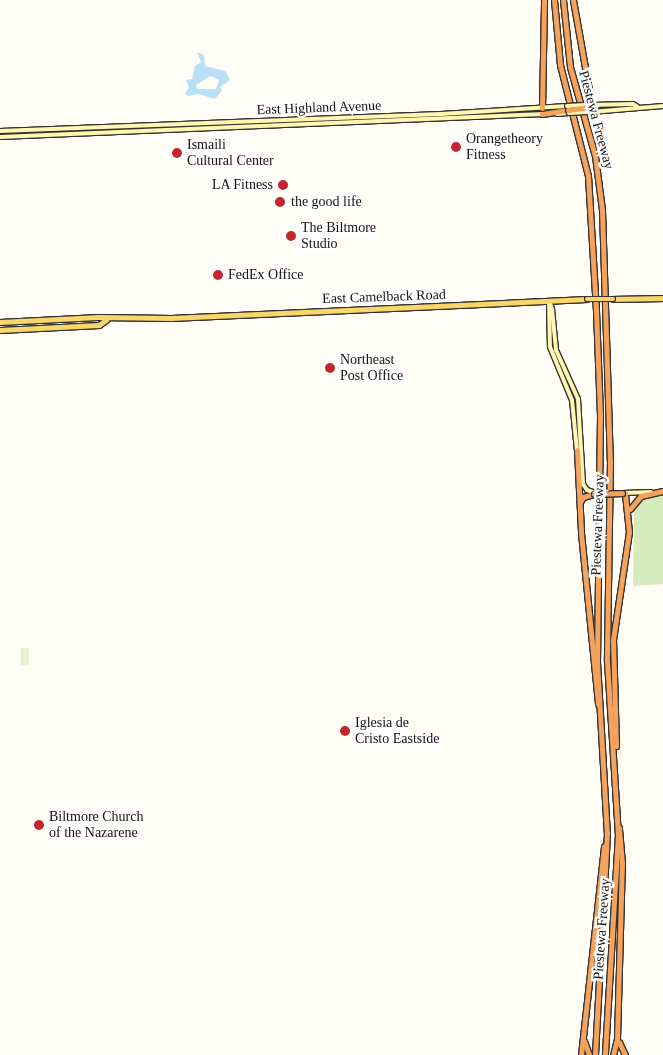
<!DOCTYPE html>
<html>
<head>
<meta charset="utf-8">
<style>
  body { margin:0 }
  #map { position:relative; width:663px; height:1055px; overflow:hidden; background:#fffdf5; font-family:"Times New Roman",serif }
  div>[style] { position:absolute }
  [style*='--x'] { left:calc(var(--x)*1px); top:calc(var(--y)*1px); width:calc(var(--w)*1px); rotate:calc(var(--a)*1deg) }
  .green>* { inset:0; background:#d5ebbd }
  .pitch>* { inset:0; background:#e6f2cf; transform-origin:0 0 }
  .water>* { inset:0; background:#b9e0f7 }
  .roads { filter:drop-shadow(1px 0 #333) drop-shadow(-1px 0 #333) drop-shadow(0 1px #333) drop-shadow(0 -1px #333) }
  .secondary>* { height:4px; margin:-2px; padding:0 2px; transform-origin:2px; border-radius:2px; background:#fff6b0 }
  .primary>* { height:4.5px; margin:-2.25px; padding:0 2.25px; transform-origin:2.25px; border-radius:2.25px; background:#f9d66b }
  .motorway>* { height:5px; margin:-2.5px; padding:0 2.5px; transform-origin:2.5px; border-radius:2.5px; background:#f5a25d }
  .bridges { filter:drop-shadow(1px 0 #333) drop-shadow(-1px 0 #333) drop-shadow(0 1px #333) drop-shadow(0 -1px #333) }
  .secondary-bridge>* { height:4px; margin:-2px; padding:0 2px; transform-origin:2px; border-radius:2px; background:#fff6b0 }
  .primary-bridge>* { height:4.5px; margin:-2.25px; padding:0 2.25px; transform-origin:2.25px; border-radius:2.25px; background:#f9d66b }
  .motorway-bridge>* { height:5px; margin:-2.5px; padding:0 2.5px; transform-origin:2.5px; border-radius:2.5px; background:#f5a25d }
  .dots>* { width:14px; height:14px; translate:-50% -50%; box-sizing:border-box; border:2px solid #fff; border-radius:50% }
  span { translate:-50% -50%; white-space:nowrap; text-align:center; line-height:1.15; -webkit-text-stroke:5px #fff; paint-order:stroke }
  .street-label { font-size:14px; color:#111 }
  .poi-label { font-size:14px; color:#111 }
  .left { translate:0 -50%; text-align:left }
  .right { translate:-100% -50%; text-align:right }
</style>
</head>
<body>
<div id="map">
  <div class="green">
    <i style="clip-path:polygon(663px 496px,663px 584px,633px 586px,634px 503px,643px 497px)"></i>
  </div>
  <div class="pitch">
    <i style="left:21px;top:648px;width:8px;height:17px"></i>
  </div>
  <div class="water">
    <i style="clip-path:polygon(evenodd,197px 52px,204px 55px,205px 66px,225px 71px,230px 80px,220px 87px,222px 90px,215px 99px,199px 94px,188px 96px,185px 93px,189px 88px,186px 80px,192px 79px,195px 66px,201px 62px,197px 52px,210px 76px,219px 80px,216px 89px,197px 89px,196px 85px,210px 76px)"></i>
  </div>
  <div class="roads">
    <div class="secondary">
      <i style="--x:589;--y:105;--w:44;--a:-1.3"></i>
      <i style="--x:633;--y:104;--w:6;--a:31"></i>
      <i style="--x:591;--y:112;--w:72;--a:-4.8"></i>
      <i style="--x:557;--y:114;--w:12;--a:-5"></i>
      <i style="--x:0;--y:131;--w:441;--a:-2.2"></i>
      <i style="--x:441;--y:114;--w:126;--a:-3.6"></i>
      <i style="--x:0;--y:137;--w:545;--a:-2.42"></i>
      <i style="--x:549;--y:301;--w:46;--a:88.8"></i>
      <i style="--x:550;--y:347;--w:57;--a:67.5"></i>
      <i style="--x:572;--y:400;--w:51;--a:84.4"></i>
      <i style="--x:549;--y:301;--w:9;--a:69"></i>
      <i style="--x:552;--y:309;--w:41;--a:84.4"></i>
      <i style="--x:556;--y:350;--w:54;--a:65.8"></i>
      <i style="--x:578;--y:399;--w:85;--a:86.6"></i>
      <i style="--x:583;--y:484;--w:7;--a:56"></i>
      <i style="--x:587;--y:490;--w:6;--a:18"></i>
      <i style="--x:623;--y:493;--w:28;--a:-2"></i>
    </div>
    <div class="primary">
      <i style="--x:613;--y:299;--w:50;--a:-1.1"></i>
      <i style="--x:0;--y:322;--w:98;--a:-2.9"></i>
      <i style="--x:98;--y:317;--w:73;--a:0.8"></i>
      <i style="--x:171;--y:318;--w:416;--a:-2.6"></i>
      <i style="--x:0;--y:330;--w:99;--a:-2.9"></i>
      <i style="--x:99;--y:325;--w:9;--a:-36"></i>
    </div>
    <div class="motorway">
      <i style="--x:554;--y:0;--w:65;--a:84.7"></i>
      <i style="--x:560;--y:65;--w:114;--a:75.8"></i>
      <i style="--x:588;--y:176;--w:135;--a:86.6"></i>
      <i style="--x:596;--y:311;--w:105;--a:87.8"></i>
      <i style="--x:600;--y:416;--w:246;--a:90.7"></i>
      <i style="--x:597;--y:662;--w:171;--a:86.7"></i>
      <i style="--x:607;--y:833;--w:222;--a:93.1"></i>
      <i style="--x:563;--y:0;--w:67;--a:84"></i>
      <i style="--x:570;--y:67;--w:92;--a:74.3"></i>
      <i style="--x:595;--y:156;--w:54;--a:82.6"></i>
      <i style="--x:602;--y:210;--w:251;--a:88.2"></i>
      <i style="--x:610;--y:461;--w:200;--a:90.9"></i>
      <i style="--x:607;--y:661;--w:173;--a:86.4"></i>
      <i style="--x:618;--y:834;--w:221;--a:93.4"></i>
      <i style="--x:573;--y:0;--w:103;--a:79.9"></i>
      <i style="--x:591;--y:101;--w:6;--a:108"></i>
      <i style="--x:542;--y:108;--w:108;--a:-88.9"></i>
      <i style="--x:542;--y:114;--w:26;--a:-9"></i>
      <i style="--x:577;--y:450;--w:83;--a:87.2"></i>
      <i style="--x:581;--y:533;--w:172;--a:84.3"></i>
      <i style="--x:580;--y:502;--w:6;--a:-59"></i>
      <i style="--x:583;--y:497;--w:11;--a:-15"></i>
      <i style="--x:630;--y:509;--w:17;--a:-50"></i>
      <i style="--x:641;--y:496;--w:22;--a:-13"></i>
      <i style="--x:616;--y:746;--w:106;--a:-91.6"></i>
      <i style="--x:613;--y:640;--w:109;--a:-81.6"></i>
      <i style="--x:629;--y:532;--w:39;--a:-96"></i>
      <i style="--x:584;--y:1041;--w:15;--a:70"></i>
      <i style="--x:619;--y:1042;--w:14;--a:65"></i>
      <i style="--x:581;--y:1055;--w:210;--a:-83.7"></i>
      <i style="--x:613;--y:1055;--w:16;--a:-76"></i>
      <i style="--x:617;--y:1039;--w:176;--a:-88.4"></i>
      <i style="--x:622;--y:863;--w:36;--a:-95"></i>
    </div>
  </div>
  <div class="bridges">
    <div class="secondary-bridge">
      <i style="--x:567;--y:106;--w:22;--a:-3"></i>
      <i style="--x:569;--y:113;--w:22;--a:-3"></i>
    </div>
    <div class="primary-bridge">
      <i style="--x:587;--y:299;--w:26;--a:0"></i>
    </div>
    <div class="motorway-bridge">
      <i style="--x:568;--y:110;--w:21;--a:-8"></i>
      <i style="--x:594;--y:494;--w:28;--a:-2"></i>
    </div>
  </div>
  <div class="dots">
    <i style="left:456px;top:147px;background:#c4262e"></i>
    <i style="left:177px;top:153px;background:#c4262e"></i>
    <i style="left:283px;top:185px;background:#c4262e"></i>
    <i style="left:280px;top:202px;background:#c4262e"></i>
    <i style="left:291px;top:236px;background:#c4262e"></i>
    <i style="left:218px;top:275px;background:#c4262e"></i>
    <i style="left:330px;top:368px;background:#c4262e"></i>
    <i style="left:345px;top:731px;background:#c4262e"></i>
    <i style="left:39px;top:825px;background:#c4262e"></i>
  </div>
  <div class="street-label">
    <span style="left:319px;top:108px;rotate:-2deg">East Highland Avenue</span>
    <span style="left:596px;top:120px;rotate:75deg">Piestewa Freeway</span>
    <span style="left:384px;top:297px;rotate:-2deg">East Camelback Road</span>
    <span style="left:598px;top:525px;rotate:-88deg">Piestewa Freeway</span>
    <span style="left:602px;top:929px;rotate:-86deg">Piestewa Freeway</span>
  </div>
  <div class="poi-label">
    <span class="left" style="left:466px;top:147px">Orangetheory<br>Fitness</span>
    <span class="left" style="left:187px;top:153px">Ismaili<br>Cultural Center</span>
    <span class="right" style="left:273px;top:185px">LA Fitness</span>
    <span class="left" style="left:291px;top:202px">the good life</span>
    <span class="left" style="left:301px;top:236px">The Biltmore<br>Studio</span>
    <span class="left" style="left:228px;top:275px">FedEx Office</span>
    <span class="left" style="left:340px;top:368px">Northeast<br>Post Office</span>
    <span class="left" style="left:355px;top:731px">Iglesia de<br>Cristo Eastside</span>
    <span class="left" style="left:49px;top:825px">Biltmore Church<br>of the Nazarene</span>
  </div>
</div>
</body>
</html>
